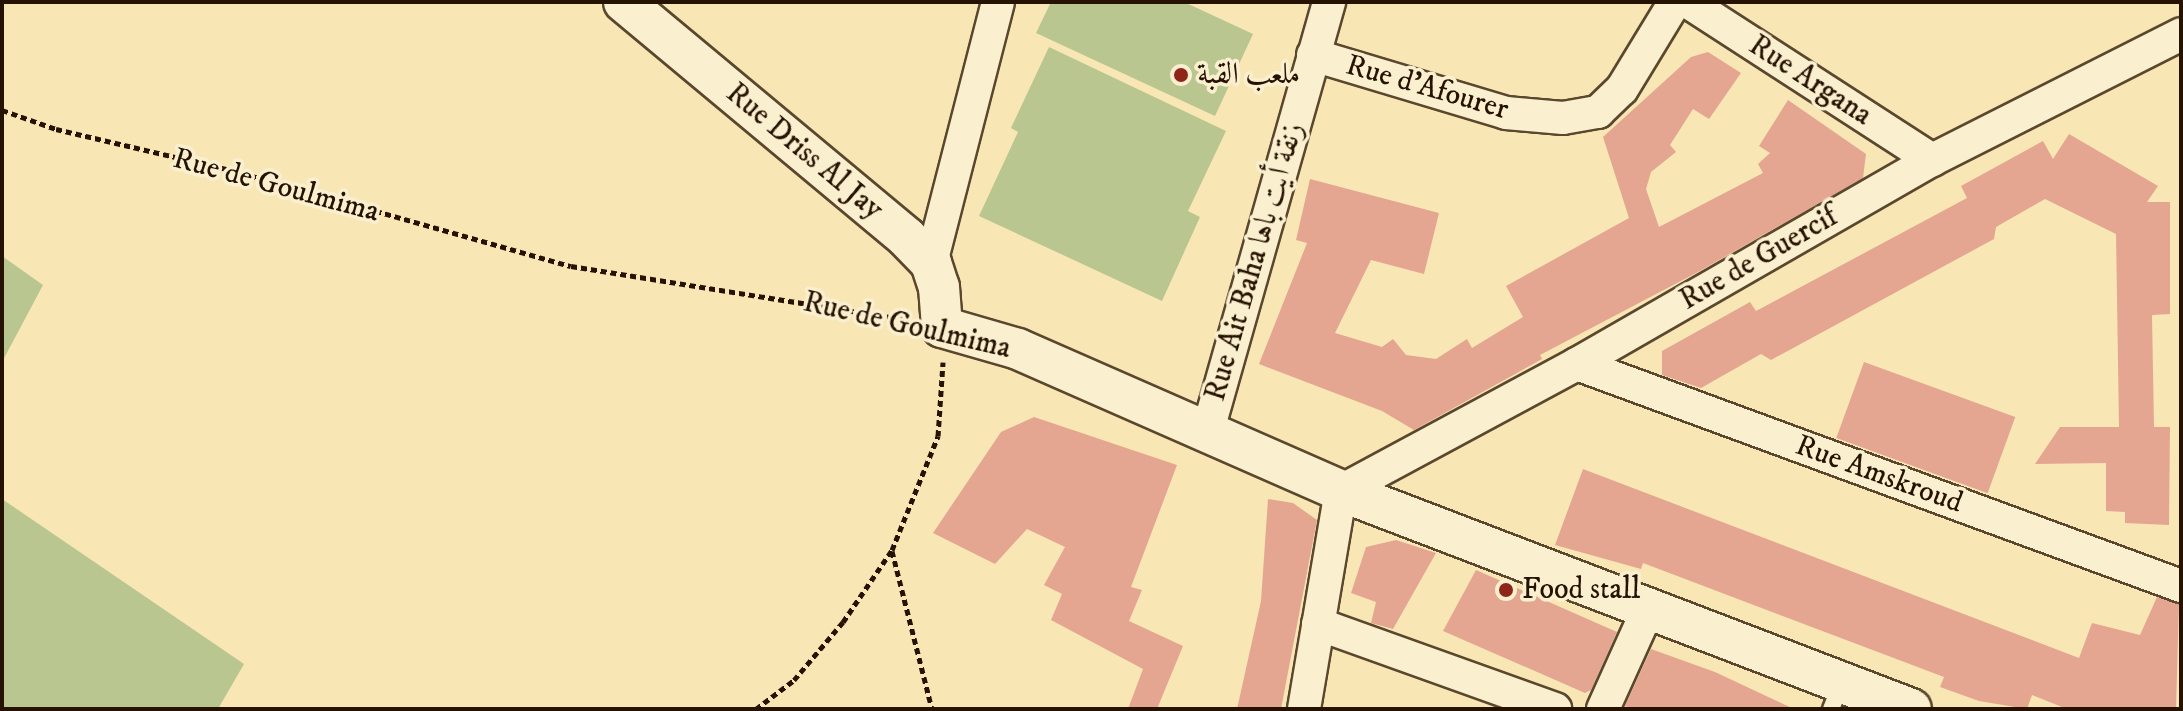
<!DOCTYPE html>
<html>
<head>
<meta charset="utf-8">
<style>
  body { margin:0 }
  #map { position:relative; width:2183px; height:711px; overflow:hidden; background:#f8e6b5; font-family:"IM FELL DW Pica",Amiri,serif }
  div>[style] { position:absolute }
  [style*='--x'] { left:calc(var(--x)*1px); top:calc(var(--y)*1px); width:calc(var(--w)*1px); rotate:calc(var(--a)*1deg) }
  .green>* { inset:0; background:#b9c690 }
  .building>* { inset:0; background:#e5a691; transform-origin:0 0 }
  .path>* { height:5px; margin-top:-2.5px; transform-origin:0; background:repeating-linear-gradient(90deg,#251200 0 6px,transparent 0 10px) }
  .roads { filter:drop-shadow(2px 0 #5a472d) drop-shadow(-2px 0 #5a472d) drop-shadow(0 2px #5a472d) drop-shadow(0 -2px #5a472d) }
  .service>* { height:16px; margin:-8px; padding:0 8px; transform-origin:8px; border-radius:8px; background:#faefcf }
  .minor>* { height:32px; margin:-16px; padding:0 16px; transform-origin:16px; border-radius:16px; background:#faefcf }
  .tertiary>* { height:40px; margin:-20px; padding:0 20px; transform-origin:20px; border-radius:20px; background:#faefcf }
  .dots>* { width:22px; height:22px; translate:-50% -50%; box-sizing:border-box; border:4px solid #faefcf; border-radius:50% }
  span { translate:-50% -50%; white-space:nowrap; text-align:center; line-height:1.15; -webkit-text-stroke:7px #faefcf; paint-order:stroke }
  .poi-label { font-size:30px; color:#251200 }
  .left { translate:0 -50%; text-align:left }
  .street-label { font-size:30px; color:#251200 }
  .frame { position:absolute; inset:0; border:4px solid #251200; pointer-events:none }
</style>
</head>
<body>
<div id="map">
  <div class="green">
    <i style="clip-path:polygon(1051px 2px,1184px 2px,1253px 34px,1215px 116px,1036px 33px)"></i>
    <i style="clip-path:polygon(1049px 47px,1226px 131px,1188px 211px,1200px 217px,1162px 301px,979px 216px,1018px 132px,1011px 128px)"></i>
    <i style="clip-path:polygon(2px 256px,43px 285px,2px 362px)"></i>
    <i style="clip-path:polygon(2px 499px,244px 664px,218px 709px,2px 709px)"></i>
  </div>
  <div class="building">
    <i style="clip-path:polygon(1708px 52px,1741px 73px,1709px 119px,1693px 109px,1670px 145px,1676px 152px,1651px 172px,1646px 189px,1659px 227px,1763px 173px,1758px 164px,1770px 153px,1759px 146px,1788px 100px,1866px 154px,1863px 178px,1698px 272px,1540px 355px,1542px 359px,1414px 430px,1382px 411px,1259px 364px,1307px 243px,1296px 240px,1310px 179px,1439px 213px,1424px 274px,1371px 260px,1335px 333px,1382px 347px,1393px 339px,1406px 355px,1436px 359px,1467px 339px,1472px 348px,1523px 317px,1506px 286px,1629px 218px,1603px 137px,1691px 57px)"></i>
    <i style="clip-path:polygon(2069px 134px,2158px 186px,2147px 202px,2170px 202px,2170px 314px,2152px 315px,2154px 427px,2170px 427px,2169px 525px,2125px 523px,2125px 512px,2106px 511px,2106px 463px,2035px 464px,2060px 427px,2119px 427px,2116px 234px,2045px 199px,1996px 227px,1994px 239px,1771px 360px,1761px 354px,1701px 388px,1662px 375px,1662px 351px,1750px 302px,1756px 311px,1967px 198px,1961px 186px,2043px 141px,2053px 159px)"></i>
    <i style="left:1864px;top:362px;width:161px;height:81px;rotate:20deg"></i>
    <i style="clip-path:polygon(1034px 417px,1177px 465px,1131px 587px,1142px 590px,1129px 621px,1183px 646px,1157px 709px,1128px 709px,1143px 669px,1051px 620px,1062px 594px,1044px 585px,1065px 547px,1027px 529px,995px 564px,933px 533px,1001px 432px)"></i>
    <i style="clip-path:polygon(1583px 469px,2079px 658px,2092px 623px,2140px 635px,2157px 597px,2179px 604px,2176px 709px,2067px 709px,2032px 695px,2027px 709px,1979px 701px,1940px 687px,1944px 677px,1643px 563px,1641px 569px,1555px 545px)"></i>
    <i style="clip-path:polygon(1268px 499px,1293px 503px,1317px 520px,1281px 709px,1237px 709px,1261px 601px)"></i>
    <i style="clip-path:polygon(1396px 540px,1436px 553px,1393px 629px,1371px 623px,1376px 602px,1351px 593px,1366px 547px)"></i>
    <i style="clip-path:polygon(1476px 570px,1617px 632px,1591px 690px,1585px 693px,1443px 631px)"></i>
    <i style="clip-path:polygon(1651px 649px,1715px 672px,1794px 709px,1631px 709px,1625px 706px)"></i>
  </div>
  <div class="path">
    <i style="--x:2;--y:110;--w:57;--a:19.4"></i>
    <i style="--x:56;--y:129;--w:180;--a:13.2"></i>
    <i style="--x:231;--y:170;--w:353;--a:15.8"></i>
    <i style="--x:571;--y:266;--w:340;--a:9.1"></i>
    <i style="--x:892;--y:551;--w:163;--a:75.8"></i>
    <i style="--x:756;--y:709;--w:48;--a:-37.3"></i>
    <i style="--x:794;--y:680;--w:76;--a:-49.8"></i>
    <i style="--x:843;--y:622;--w:87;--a:-55.8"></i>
    <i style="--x:892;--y:550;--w:123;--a:-68"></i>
    <i style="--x:938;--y:436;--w:74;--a:-86.1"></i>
  </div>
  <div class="roads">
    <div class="service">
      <i style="--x:1831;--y:709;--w:27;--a:-68"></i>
    </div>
    <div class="minor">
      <i style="--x:1688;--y:2;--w:291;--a:32.9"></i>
      <i style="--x:1313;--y:55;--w:202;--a:16.7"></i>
      <i style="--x:1506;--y:113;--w:57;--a:5"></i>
      <i style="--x:1563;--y:118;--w:36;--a:-10"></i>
      <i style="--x:1598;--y:112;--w:33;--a:-44"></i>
      <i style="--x:1622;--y:89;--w:102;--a:-58.7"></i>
      <i style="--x:931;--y:263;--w:269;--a:-75.6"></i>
      <i style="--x:1577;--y:364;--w:644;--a:20.18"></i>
      <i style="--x:1208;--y:430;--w:445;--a:-74.2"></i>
      <i style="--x:1318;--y:624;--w:252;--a:19.7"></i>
      <i style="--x:1304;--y:709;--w:221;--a:-80.4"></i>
      <i style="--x:1341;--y:491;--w:268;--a:-28.3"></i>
      <i style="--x:1577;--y:364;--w:409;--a:-29.9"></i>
      <i style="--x:1932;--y:160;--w:279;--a:-26.8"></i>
      <i style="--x:1603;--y:709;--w:112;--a:-65.7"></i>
    </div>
    <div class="tertiary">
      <i style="--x:624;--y:2;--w:367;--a:39.8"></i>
      <i style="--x:906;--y:237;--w:36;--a:46"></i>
      <i style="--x:931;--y:263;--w:25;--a:72"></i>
      <i style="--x:939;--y:287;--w:40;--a:85.7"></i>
      <i style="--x:942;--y:327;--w:79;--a:16.1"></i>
      <i style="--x:1018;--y:349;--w:353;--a:23.7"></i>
      <i style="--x:1341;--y:491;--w:610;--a:20.93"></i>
    </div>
  </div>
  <div class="dots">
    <i style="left:1181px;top:75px;background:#8f2418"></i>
    <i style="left:1506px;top:590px;background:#8f2418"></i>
  </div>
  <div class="poi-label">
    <span class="left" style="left:1197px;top:75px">ملعب القبة</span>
    <span class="left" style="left:1522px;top:590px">Food stall</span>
  </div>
  <div class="street-label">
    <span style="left:1810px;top:81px;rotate:33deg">Rue Argana</span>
    <span style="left:1427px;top:88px;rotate:16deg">Rue d'Afourer</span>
    <span style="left:804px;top:152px;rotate:40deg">Rue Driss Al Jay</span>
    <span style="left:276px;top:186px;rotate:15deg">Rue de Goulmima</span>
    <span style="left:1759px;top:259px;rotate:-30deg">Rue de Guercif</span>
    <span style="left:1255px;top:262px;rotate:-74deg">Rue Ait Baha زنقة أيت باها</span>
    <span style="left:907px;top:326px;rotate:13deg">Rue de Goulmima</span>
    <span style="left:1879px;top:475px;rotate:20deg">Rue Amskroud</span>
  </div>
  <div class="frame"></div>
</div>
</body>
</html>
